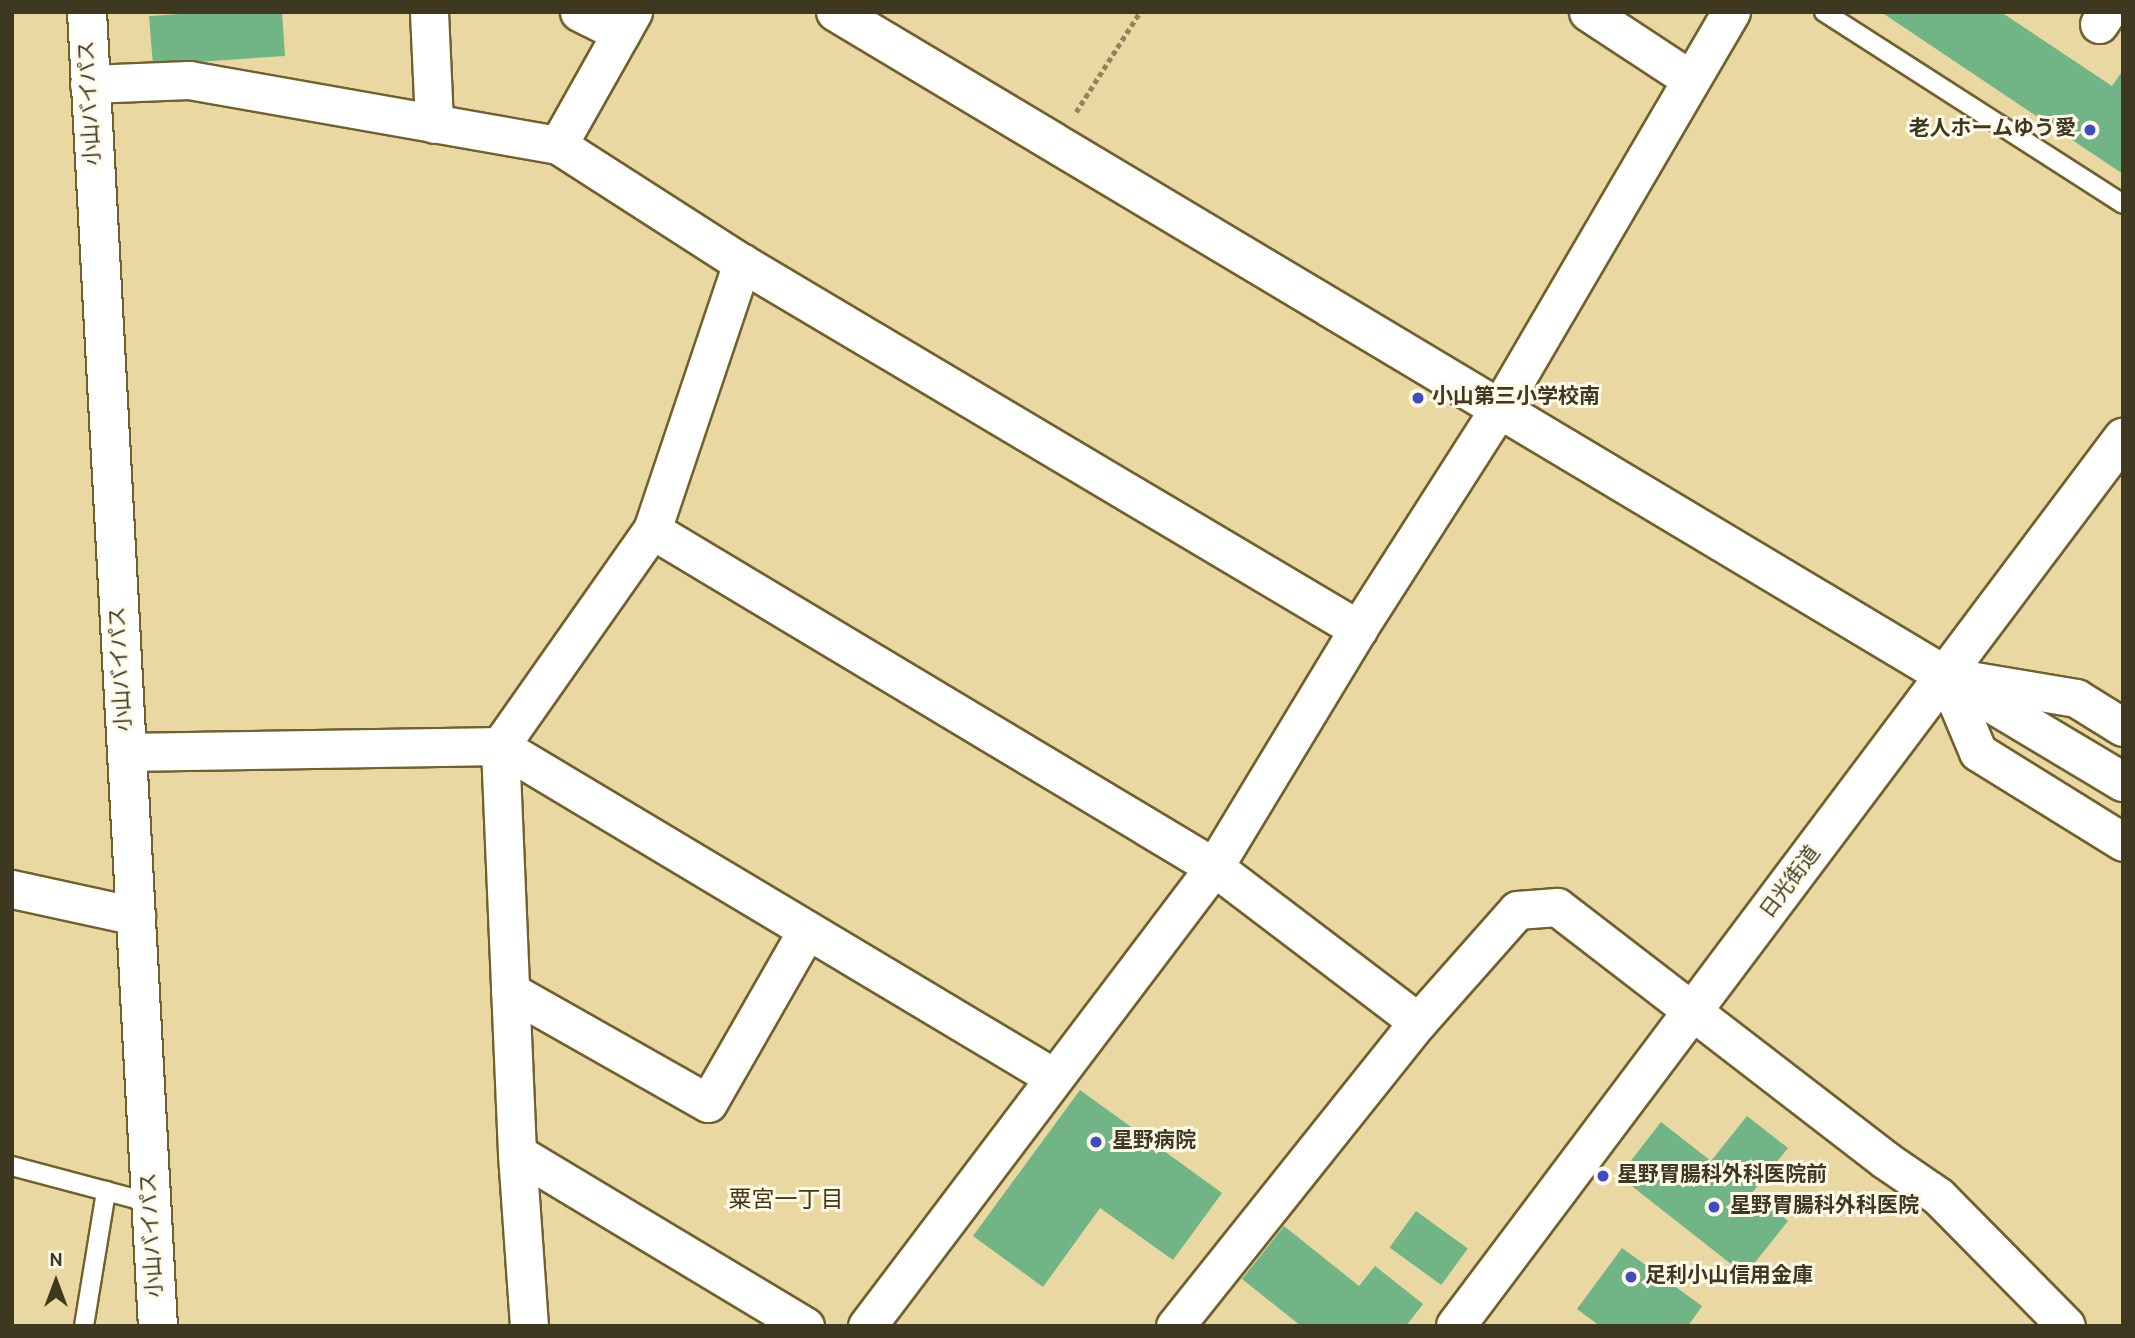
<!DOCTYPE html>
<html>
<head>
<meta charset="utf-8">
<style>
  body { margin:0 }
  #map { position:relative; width:2135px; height:1338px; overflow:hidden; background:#e9d8a1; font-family:Overpass,"Noto Sans JP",sans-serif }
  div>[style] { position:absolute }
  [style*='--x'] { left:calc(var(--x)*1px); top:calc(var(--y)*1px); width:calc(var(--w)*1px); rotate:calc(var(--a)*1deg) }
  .building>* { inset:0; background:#71b486; transform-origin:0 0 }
  .path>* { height:4.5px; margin-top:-2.25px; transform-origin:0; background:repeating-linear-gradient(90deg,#8f845e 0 5px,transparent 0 8.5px) }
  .roads { filter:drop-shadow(2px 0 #70612d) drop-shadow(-2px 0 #70612d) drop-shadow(0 2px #70612d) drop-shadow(0 -2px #70612d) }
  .lane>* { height:18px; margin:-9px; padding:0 9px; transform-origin:9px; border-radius:9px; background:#fff }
  .street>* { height:37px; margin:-18.5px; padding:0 18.5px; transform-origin:18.5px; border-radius:18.5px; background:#fff }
  .secondary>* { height:38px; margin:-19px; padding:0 19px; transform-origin:19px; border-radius:19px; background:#fff }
  .highway>* { height:38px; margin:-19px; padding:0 19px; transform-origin:19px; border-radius:19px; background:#fff }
  .dots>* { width:19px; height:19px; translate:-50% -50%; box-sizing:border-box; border:4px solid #fef9e9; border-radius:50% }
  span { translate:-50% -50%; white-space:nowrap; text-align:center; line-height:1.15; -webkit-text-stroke:6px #fef9e9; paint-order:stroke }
  .street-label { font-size:21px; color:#3e3821 }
  .poi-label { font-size:21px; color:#3e3821; font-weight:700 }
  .right { translate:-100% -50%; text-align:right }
  .left { translate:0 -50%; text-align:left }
  .neighbourhood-label { font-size:23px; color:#43380f }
  .frame { position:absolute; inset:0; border:14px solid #3e3821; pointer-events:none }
  .north { position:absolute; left:21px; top:1247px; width:70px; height:70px; -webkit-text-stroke:5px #fef9e9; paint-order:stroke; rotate:0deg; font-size:19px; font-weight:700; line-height:28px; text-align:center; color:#3e3821 }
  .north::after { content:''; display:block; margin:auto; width:24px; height:32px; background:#3e3821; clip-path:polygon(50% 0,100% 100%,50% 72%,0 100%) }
</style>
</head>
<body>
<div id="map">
  <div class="building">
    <i style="clip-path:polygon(211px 12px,282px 12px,285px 56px,153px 65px,149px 16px)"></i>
    <i style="clip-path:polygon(1881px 12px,2001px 12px,2112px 86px,2123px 70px,2123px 174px)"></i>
    <i style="clip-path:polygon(1080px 1090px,1222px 1193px,1173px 1260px,1100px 1208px,1043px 1287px,973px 1236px)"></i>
    <i style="clip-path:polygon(1747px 1116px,1788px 1148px,1752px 1193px,1788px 1221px,1745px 1275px,1619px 1176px,1661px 1122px,1711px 1161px)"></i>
    <i style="left:1416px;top:1211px;width:64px;height:45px;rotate:36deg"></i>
    <i style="clip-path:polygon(1284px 1226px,1359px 1286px,1375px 1266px,1423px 1304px,1406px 1326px,1301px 1326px,1242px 1279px)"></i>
    <i style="clip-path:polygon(1622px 1248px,1702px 1306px,1688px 1326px,1600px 1326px,1577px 1309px)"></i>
  </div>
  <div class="path">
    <i style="--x:1076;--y:112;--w:119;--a:-57.4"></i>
  </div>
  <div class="roads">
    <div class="lane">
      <i style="--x:1824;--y:12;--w:355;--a:32.7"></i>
      <i style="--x:12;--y:1166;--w:144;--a:14.9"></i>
      <i style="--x:84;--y:1326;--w:137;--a:-80.7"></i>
    </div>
    <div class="street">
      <i style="--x:429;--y:12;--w:112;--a:87.4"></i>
      <i style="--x:579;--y:12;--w:47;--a:26.6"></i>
      <i style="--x:1588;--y:12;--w:122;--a:33.3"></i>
      <i style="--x:2099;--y:24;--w:14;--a:-56"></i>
      <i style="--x:89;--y:84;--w:100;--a:-2.3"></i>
      <i style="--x:189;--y:80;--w:375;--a:10"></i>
      <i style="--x:558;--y:145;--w:219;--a:32.7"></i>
      <i style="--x:742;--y:263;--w:717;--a:30.72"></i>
      <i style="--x:558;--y:145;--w:153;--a:-60.6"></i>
      <i style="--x:652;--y:530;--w:655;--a:30.95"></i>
      <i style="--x:1214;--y:867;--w:256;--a:37.2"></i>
      <i style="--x:1946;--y:676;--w:82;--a:67.2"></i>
      <i style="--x:1978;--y:752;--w:171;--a:31.8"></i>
      <i style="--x:1951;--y:677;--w:127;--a:9.5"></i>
      <i style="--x:2076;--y:698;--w:55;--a:31.7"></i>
      <i style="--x:127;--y:752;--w:373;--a:-0.9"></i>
      <i style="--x:500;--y:746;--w:644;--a:30.9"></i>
      <i style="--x:12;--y:889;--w:127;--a:12.3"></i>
      <i style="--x:510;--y:991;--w:227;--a:29.5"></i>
      <i style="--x:708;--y:1103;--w:199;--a:-60.2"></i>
      <i style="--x:517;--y:1153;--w:336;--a:31"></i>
      <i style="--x:529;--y:1326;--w:173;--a:-94"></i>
      <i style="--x:517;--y:1153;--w:407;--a:-92.4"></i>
      <i style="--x:500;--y:746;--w:264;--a:-54.9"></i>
      <i style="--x:652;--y:530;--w:282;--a:-71.4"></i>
      <i style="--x:867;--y:1326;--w:575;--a:-52.91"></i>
      <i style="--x:1214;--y:867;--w:278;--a:-58.8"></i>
      <i style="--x:1358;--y:629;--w:264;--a:-57.4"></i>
      <i style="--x:1500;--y:407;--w:458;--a:-59.7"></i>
      <i style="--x:1175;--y:1326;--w:389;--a:-51.4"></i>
      <i style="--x:1418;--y:1022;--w:149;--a:-48.5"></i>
      <i style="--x:1517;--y:910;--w:40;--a:-4.3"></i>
      <i style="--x:1557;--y:907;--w:413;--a:37.6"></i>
      <i style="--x:1884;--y:1159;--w:65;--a:34.4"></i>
      <i style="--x:1938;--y:1196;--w:182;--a:45.4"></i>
    </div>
    <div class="secondary">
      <i style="--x:836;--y:12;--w:1500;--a:30.89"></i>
      <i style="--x:1456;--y:1326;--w:1111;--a:-53.09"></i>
    </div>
    <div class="highway">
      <i style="--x:87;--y:12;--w:1316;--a:86.91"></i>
    </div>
  </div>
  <div class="dots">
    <i style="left:2090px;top:130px;background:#404bbf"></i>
    <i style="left:1418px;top:398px;background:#404bbf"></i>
    <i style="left:1096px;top:1142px;background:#404bbf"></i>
    <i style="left:1603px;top:1176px;background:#404bbf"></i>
    <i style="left:1714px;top:1207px;background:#404bbf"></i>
    <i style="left:1631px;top:1277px;background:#404bbf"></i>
  </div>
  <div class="street-label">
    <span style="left:91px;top:103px;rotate:-93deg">小山バイパス</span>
    <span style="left:122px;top:669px;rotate:-93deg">小山バイパス</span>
    <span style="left:1791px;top:883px;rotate:-53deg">日光街道</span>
    <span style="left:153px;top:1235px;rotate:-93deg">小山バイパス</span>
  </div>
  <div class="poi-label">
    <span class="right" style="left:2076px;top:130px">老人ホームゆう愛</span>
    <span class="left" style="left:1432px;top:398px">小山第三小学校南</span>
    <span class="left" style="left:1112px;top:1142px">星野病院</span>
    <span class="left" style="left:1617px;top:1176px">星野胃腸科外科医院前</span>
    <span class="left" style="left:1730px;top:1207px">星野胃腸科外科医院</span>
    <span class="left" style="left:1645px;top:1277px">足利小山信用金庫</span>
  </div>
  <div class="neighbourhood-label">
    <span style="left:786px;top:1202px">粟宮一丁目</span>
  </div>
  <div class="frame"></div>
  <div class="north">N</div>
</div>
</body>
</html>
